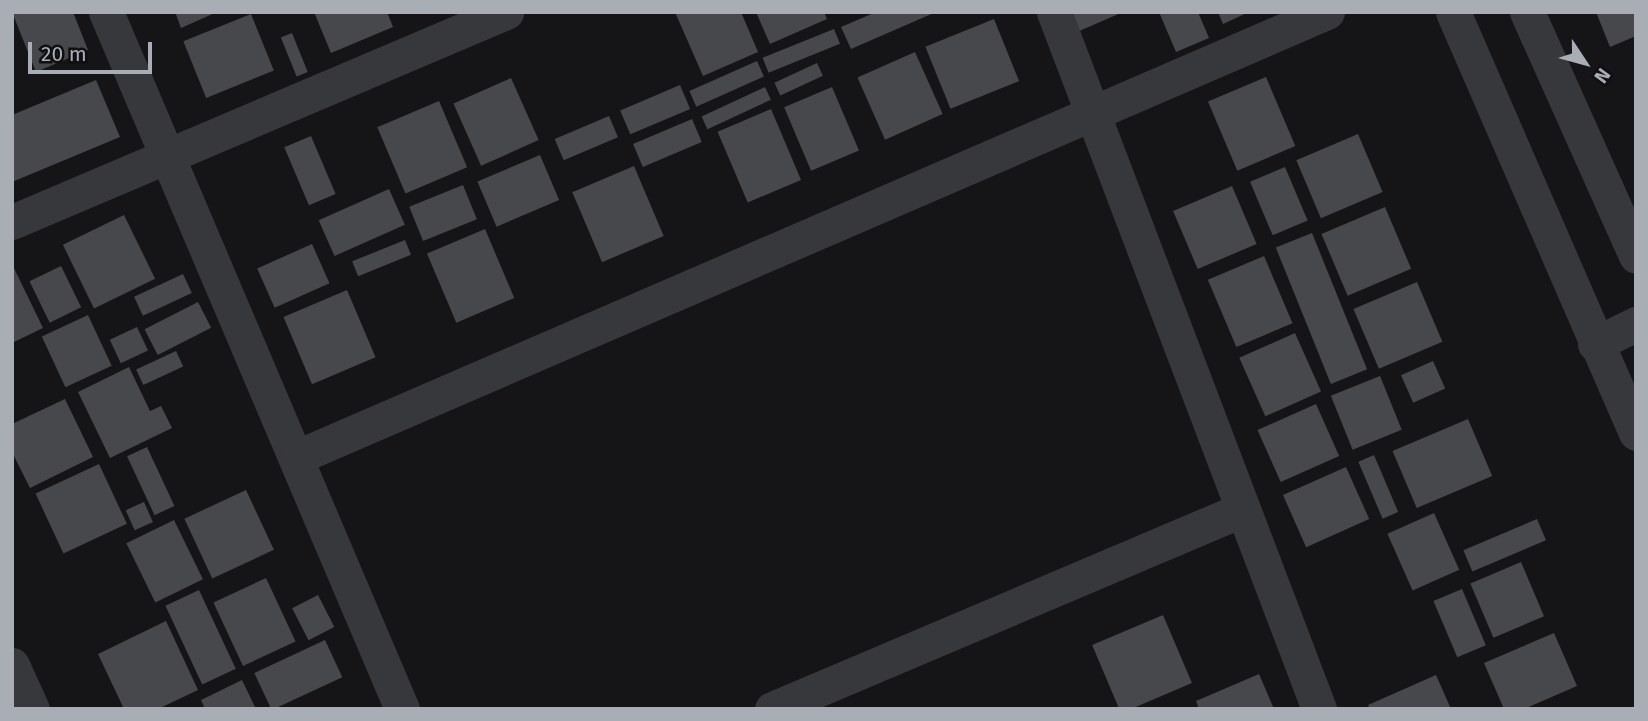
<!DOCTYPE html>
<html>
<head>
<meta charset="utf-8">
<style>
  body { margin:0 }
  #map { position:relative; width:1648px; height:721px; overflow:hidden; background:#151517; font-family:"Fira Sans",sans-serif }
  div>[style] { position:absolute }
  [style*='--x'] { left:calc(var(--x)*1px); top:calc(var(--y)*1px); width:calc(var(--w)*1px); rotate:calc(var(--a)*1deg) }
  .building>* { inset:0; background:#47484c; transform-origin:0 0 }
  .street>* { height:35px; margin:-17.5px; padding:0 17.5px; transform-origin:17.5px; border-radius:17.5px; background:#37383b }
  span { translate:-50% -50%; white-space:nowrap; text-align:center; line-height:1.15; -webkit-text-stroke:5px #101012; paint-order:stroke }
  .frame { position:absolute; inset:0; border:14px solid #a9adb5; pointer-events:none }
  .north { position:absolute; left:1550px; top:28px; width:70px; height:70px; -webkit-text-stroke:5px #101012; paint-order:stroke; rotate:126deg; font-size:19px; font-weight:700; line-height:28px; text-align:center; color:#a9adb5 }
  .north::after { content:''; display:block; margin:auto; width:24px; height:32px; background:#a9adb5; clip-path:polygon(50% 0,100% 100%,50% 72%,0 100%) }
  .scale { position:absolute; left:28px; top:42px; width:124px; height:32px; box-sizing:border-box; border:4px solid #a9adb5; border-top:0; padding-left:9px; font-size:21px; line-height:24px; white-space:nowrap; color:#a9adb5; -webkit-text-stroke:5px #101012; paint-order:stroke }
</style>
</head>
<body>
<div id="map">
  <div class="building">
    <i style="clip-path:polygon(12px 12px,73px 12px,88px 50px,36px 72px)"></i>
    <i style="clip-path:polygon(175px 12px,217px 12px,181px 28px)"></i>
    <i style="clip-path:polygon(314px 12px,387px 12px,393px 27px,331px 53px)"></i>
    <i style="clip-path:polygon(675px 12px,741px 12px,758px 52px,703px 76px)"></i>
    <i style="clip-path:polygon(756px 12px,824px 12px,827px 19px,770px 44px)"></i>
    <i style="clip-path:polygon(876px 12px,936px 12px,851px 49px,841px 27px)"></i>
    <i style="clip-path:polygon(1069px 12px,1123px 12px,1077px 32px)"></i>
    <i style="clip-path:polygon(1159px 12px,1198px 12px,1209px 38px,1176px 52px)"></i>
    <i style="clip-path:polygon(1218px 12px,1249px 12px,1223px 24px)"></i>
    <i style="clip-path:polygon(1596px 12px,1636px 12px,1636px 36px,1610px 47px)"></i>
    <i style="left:251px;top:14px;width:61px;height:73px;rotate:68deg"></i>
    <i style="left:994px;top:19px;width:67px;height:74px;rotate:68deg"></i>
    <i style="left:834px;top:29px;width:16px;height:77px;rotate:68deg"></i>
    <i style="left:292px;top:33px;width:42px;height:12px;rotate:68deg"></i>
    <i style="left:915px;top:52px;width:68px;height:63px;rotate:66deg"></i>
    <i style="left:757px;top:61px;width:17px;height:74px;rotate:66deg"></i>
    <i style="left:817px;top:63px;width:14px;height:47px;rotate:65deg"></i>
    <i style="left:1266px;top:77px;width:75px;height:63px;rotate:67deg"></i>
    <i style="left:511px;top:78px;width:68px;height:63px;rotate:66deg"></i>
    <i style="clip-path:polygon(96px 80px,120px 137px,12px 182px,12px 115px)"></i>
    <i style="left:680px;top:85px;width:26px;height:65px;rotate:67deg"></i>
    <i style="left:765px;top:87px;width:14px;height:70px;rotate:65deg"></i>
    <i style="left:832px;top:87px;width:69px;height:52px;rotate:67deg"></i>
    <i style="left:439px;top:101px;width:72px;height:67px;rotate:67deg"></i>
    <i style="left:771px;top:109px;width:77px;height:58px;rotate:67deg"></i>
    <i style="left:609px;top:116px;width:23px;height:59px;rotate:67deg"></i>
    <i style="left:692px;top:119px;width:25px;height:64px;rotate:67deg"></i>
    <i style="left:1358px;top:134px;width:63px;height:67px;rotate:67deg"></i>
    <i style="left:311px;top:136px;width:63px;height:29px;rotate:67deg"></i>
    <i style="left:540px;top:155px;width:49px;height:68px;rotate:67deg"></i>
    <i style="left:634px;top:166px;width:76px;height:67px;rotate:67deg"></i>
    <i style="left:1285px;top:167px;width:58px;height:38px;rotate:67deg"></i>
    <i style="left:463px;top:185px;width:37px;height:58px;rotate:68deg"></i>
    <i style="left:1232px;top:186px;width:63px;height:64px;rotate:67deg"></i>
    <i style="left:389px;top:189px;width:39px;height:77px;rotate:66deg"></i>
    <i style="left:1385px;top:207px;width:67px;height:69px;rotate:67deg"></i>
    <i style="left:124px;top:215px;width:71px;height:68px;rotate:64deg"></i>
    <i style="left:485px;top:229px;width:75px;height:63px;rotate:67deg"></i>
    <i style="left:1312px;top:233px;width:147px;height:39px;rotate:68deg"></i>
    <i style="left:405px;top:240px;width:16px;height:57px;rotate:68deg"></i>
    <i style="left:312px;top:244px;width:43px;height:60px;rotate:66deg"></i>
    <i style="left:1264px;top:256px;width:73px;height:61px;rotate:67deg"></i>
    <i style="clip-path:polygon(12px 264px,43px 328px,12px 343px)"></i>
    <i style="left:61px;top:266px;width:46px;height:35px;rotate:64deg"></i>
    <i style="left:183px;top:274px;width:21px;height:54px;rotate:65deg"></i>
    <i style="left:1417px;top:282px;width:65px;height:69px;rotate:67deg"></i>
    <i style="left:347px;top:290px;width:73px;height:69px;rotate:67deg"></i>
    <i style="left:198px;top:302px;width:29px;height:60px;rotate:63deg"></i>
    <i style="left:88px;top:315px;width:56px;height:51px;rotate:65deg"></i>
    <i style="left:137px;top:327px;width:26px;height:30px;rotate:65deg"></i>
    <i style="left:1295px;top:333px;width:64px;height:61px;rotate:66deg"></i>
    <i style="left:176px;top:351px;width:17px;height:44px;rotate:65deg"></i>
    <i style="left:1433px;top:361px;width:30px;height:35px;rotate:66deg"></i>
    <i style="clip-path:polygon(129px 367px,150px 411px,161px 406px,172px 428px,110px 458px,78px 392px)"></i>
    <i style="left:1380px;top:376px;width:58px;height:53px;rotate:68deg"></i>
    <i style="clip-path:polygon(65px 399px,93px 457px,30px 488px,12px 452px,12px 424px)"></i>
    <i style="left:1316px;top:404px;width:57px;height:64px;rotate:66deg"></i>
    <i style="left:1468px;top:419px;width:62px;height:82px;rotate:67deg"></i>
    <i style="left:147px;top:447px;width:65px;height:22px;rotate:65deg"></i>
    <i style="left:1374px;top:455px;width:62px;height:17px;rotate:67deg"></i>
    <i style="left:99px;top:464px;width:66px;height:70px;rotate:65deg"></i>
    <i style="left:1346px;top:467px;width:57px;height:69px;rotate:66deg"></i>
    <i style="left:246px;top:490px;width:66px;height:68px;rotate:65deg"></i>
    <i style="left:144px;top:502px;width:22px;height:20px;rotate:66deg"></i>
    <i style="left:1434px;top:513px;width:62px;height:51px;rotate:66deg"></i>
    <i style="left:1537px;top:519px;width:23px;height:80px;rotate:67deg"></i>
    <i style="left:174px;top:520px;width:66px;height:53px;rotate:64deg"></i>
    <i style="left:1521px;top:562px;width:59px;height:55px;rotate:67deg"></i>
    <i style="left:266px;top:578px;width:70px;height:58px;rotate:65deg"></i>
    <i style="left:1462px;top:589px;width:61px;height:31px;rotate:67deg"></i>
    <i style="left:199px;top:590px;width:87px;height:37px;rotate:65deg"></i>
    <i style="left:318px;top:595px;width:36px;height:29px;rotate:63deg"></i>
    <i style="left:1163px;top:615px;width:74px;height:77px;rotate:67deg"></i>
    <i style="clip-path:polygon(166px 621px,198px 690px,158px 709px,124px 709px,98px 654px)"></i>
    <i style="clip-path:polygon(1554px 633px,1577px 686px,1524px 709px,1504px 709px,1484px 663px)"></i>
    <i style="left:325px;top:640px;width:41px;height:78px;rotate:65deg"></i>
    <i style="clip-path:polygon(1259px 674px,1274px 709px,1199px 709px,1196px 701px)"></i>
    <i style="clip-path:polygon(1436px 675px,1451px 709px,1370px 709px,1368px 705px)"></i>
    <i style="clip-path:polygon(242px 680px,256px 709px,205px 709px,201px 700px)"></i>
  </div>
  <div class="street">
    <i style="--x:106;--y:12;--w:757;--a:66.99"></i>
    <i style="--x:1054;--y:12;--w:746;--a:69.18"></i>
    <i style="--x:1453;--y:12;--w:459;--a:66.5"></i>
    <i style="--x:1527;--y:12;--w:267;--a:65.9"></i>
    <i style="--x:12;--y:222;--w:537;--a:-23.03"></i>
    <i style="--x:1595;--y:344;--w:46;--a:-26"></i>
    <i style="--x:297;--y:457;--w:1122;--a:-23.37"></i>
    <i style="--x:12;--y:665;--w:48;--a:65.6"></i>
    <i style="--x:772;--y:709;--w:507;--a:-22.98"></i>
  </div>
  <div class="frame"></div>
  <div class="north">N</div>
  <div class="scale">20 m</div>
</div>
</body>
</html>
